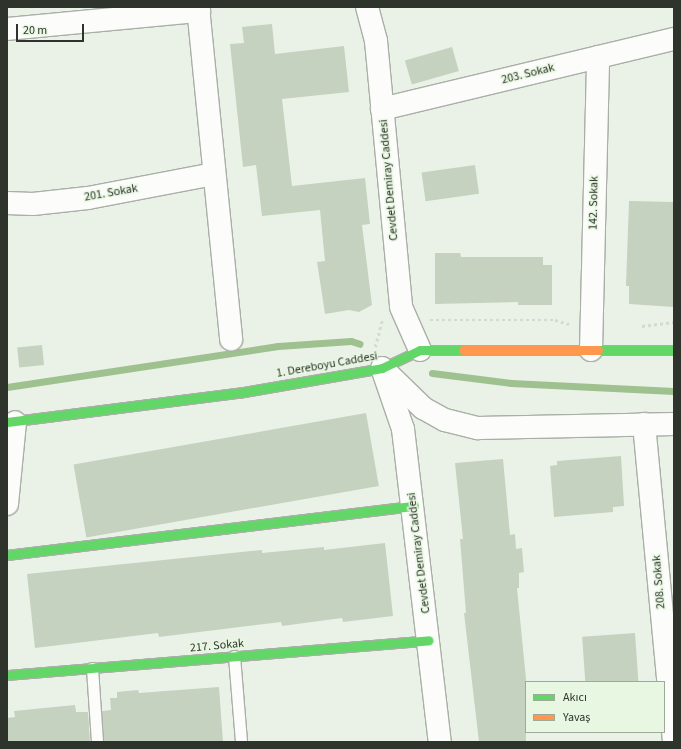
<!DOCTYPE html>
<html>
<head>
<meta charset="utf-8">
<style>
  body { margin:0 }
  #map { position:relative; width:681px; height:749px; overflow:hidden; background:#eaf2e7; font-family:"Source Sans 3",sans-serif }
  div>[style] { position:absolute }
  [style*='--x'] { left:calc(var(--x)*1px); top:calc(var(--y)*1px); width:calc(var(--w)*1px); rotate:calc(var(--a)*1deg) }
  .stream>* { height:7px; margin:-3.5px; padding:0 3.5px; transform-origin:3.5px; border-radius:3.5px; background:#9ec18f }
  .building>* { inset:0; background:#c5d2c0; transform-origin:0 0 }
  .path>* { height:2.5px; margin-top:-1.25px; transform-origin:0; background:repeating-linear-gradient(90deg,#d6d8d4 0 3px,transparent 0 6px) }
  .roads { filter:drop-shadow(1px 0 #a9afa7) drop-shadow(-1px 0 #a9afa7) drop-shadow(0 1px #a9afa7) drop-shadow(0 -1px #a9afa7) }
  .lane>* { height:11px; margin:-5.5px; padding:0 5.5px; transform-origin:5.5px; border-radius:5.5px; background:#fcfdfb }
  .street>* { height:22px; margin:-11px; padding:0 11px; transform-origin:11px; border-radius:11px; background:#fcfdfb }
  .fast>* { height:9px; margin:-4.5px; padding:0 4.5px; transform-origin:4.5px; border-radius:4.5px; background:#63d668 }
  .slow>* { height:9px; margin:-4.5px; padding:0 4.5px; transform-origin:4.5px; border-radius:4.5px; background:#ff974d }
  span { translate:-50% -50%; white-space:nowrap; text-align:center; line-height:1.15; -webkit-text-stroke:3px #e8f7e2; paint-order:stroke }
  .street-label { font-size:12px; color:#2e332c }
  .frame { position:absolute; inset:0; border:8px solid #2e332c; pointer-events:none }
  .legend { position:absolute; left:525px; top:681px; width:140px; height:52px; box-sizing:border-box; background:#e8f7e2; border:1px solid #9ea999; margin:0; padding:5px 7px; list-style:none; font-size:12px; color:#2e332c }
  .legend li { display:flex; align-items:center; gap:8px; height:20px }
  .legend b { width:20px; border:1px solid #9ea999 }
  .scale { position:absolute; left:16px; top:24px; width:68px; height:18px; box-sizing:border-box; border:2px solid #2e332c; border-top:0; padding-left:5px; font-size:12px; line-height:14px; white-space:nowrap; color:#2e332c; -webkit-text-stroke:3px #e8f7e2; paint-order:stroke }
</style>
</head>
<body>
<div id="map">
  <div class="stream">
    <i style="--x:432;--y:373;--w:80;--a:7.2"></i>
    <i style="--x:511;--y:383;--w:163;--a:2.8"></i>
    <i style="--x:7;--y:387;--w:274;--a:-8.6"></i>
    <i style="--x:278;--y:346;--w:73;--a:-3.9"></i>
    <i style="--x:351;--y:341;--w:9;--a:18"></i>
  </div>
  <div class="building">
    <i style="clip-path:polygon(272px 24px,275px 54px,344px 46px,349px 92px,282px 99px,292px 186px,365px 178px,370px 224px,362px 225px,372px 305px,359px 312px,349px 310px,325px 314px,317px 262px,325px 261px,320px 210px,262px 216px,256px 165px,243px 167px,230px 44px,244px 43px,242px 27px)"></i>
    <i style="left:452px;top:47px;width:25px;height:49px;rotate:74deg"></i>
    <i style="left:475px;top:165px;width:29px;height:54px;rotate:82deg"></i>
    <i style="clip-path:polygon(629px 201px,674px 202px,674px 307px,629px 304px,629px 286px,626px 286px)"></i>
    <i style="clip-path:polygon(435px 253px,460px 253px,461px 257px,543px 257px,543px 265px,552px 265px,552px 305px,518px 305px,518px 302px,435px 304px)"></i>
    <i style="left:42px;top:345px;width:20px;height:25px;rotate:84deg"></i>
    <i style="left:366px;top:413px;width:74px;height:297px;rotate:80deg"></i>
    <i style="clip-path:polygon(621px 456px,624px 506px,613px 507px,613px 512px,554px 517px,550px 466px,557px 465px,557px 461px)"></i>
    <i style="clip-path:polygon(503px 459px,510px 535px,515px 534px,516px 549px,522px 548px,524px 572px,519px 573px,519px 588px,517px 588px,526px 679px,526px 742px,479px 742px,464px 613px,466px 613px,460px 539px,463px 539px,455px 463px)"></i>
    <i style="clip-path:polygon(385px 543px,393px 616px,343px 622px,342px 618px,282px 626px,281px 622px,159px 637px,158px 633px,35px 648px,27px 574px,262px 550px,262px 553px,324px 547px,324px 550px)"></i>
    <i style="left:635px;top:633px;width:49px;height:53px;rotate:86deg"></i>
    <i style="clip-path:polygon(219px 687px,223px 742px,104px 742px,102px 711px,111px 710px,110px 698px,117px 698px,117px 692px,138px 690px,139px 693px)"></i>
    <i style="clip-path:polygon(75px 705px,76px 712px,88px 712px,90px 742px,7px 741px,7px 718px,15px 717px,14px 711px)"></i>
  </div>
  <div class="path">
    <i style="--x:430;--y:320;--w:125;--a:0"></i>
    <i style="--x:555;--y:320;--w:15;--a:16"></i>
    <i style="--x:642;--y:326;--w:32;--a:-7"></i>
    <i style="--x:375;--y:347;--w:28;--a:-75"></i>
  </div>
  <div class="roads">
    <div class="lane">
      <i style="--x:234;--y:656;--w:86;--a:85.3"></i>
      <i style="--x:92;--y:668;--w:74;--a:86.1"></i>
    </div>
    <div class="street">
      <i style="--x:198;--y:7;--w:334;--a:84.3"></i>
      <i style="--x:367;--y:7;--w:35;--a:75"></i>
      <i style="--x:376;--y:41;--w:267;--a:84.6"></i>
      <i style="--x:401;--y:307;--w:47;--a:66.2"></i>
      <i style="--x:7;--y:29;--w:193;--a:-5.4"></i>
      <i style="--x:382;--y:109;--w:300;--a:-13.5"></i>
      <i style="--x:7;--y:203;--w:26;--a:2"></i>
      <i style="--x:33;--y:204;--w:55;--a:-6.2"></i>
      <i style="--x:88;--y:198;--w:128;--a:-10.8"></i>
      <i style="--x:591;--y:350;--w:293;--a:-88.6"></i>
      <i style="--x:382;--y:368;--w:65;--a:71"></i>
      <i style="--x:403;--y:429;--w:315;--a:83.3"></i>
      <i style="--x:386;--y:372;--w:52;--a:44.2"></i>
      <i style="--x:423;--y:408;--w:25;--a:29"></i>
      <i style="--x:445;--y:420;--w:34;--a:14"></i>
      <i style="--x:478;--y:428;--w:196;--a:-1.2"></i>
      <i style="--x:644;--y:424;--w:317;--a:84.6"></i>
      <i style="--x:7;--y:504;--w:82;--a:-84.4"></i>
    </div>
    <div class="fast">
      <i style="--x:598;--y:350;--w:76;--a:0"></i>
      <i style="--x:7;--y:422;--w:233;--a:-7.2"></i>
      <i style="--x:238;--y:393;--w:146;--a:-9.8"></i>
      <i style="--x:382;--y:368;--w:42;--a:-25.3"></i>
      <i style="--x:420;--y:350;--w:43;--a:0"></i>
      <i style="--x:7;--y:555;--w:410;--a:-6.9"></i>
      <i style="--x:7;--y:675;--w:423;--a:-4.7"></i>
    </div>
    <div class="slow">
      <i style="--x:463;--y:350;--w:135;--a:0"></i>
    </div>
  </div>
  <div class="street-label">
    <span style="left:528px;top:74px;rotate:-14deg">203. Sokak</span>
    <span style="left:389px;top:180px;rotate:-95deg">Cevdet Demiray Caddesi</span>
    <span style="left:111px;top:193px;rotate:-10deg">201. Sokak</span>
    <span style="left:594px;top:203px;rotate:-89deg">142. Sokak</span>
    <span style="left:327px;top:365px;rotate:-10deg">1. Dereboyu Caddesi</span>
    <span style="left:419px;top:553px;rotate:-97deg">Cevdet Demiray Caddesi</span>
    <span style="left:659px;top:582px;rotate:-95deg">208. Sokak</span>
    <span style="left:217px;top:646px;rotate:-5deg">217. Sokak</span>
  </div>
  <div class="frame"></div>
  <ul class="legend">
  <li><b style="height:5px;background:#63d668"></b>Akıcı</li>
  <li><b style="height:5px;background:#ff974d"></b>Yavaş</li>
  </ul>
  <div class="scale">20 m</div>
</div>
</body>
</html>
